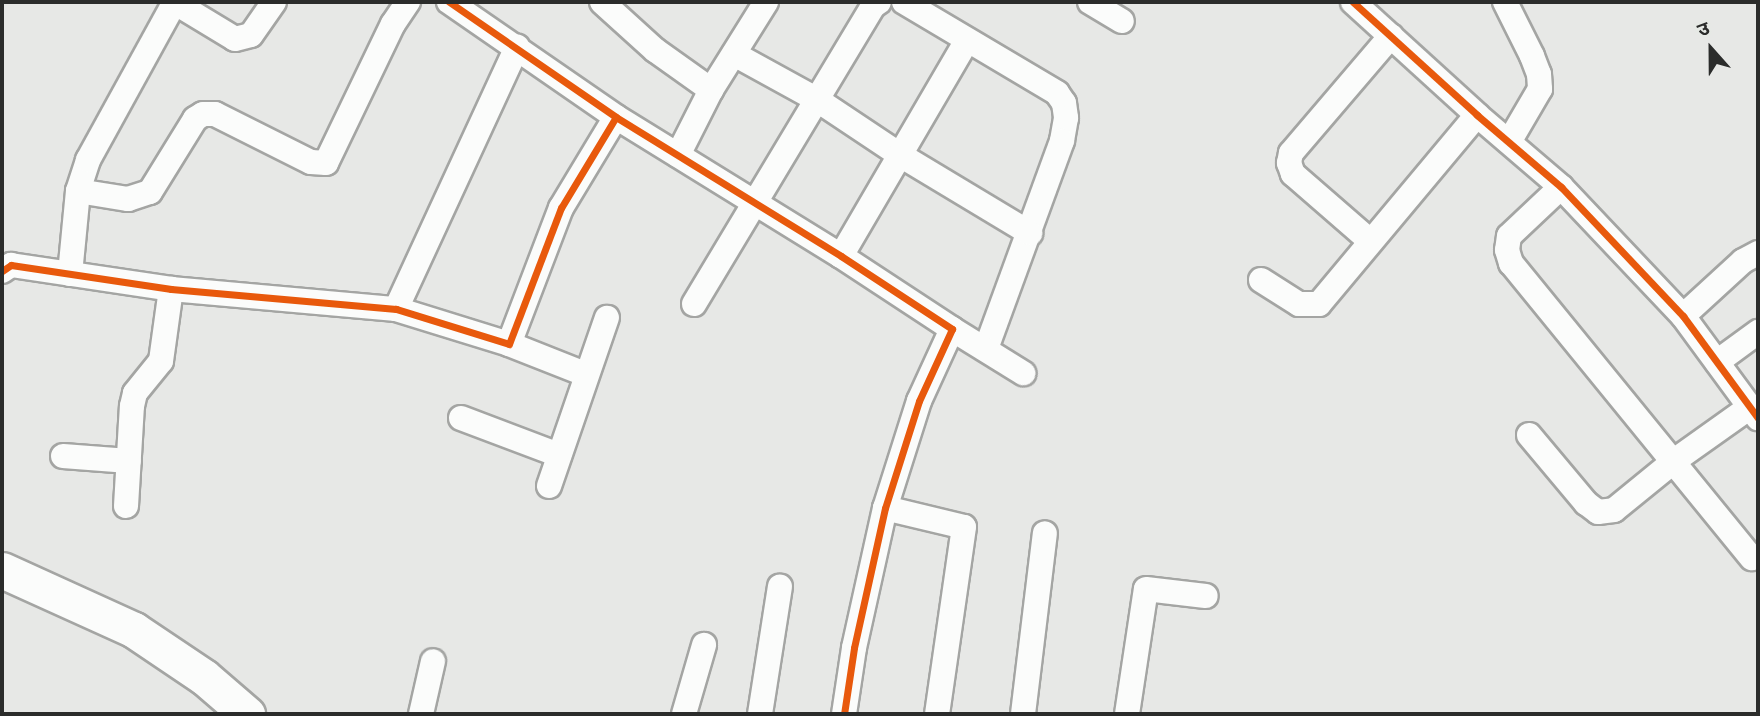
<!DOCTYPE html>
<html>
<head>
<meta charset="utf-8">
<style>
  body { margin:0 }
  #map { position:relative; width:1760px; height:716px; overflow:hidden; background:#e7e8e6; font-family:"Zilla Slab","Noto Sans Devanagari",serif }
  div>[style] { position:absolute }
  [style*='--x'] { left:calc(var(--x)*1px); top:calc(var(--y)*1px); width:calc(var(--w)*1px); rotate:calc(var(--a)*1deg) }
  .roads { filter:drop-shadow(2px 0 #a4a5a3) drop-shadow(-2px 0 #a4a5a3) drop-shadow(0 2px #a4a5a3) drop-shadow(0 -2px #a4a5a3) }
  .minor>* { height:24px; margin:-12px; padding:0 12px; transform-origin:12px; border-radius:12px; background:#fbfcfb }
  .highway>* { height:35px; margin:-17.5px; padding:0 17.5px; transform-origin:17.5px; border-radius:17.5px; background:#fbfcfb }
  .cycleway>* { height:7px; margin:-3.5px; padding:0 3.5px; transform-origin:3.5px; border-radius:3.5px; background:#e8590c }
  span { translate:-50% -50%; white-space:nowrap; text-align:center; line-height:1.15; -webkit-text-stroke:7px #e6e9e5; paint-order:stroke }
  .frame { position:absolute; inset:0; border:4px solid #2b2c2b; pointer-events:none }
  .north { position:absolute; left:1676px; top:14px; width:70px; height:70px; -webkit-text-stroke:5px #e6e9e5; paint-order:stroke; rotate:339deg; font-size:19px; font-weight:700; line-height:28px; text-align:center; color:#2b2c2b }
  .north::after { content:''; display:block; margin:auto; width:24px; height:32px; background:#2b2c2b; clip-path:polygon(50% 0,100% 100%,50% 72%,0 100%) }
</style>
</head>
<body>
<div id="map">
  <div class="roads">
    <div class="minor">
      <i style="--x:174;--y:2;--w:71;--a:31.2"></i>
      <i style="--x:235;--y:39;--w:16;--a:-14"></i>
      <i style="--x:251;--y:35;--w:40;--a:-55.1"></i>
      <i style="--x:602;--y:2;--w:72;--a:42.2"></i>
      <i style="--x:655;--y:50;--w:69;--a:35.5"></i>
      <i style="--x:711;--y:90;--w:104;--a:-58"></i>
      <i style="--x:904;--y:2;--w:178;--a:30.7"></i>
      <i style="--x:1057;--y:93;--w:12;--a:55"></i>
      <i style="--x:1064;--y:103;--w:15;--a:82"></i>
      <i style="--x:1066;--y:118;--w:23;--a:100"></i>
      <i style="--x:1062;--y:141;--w:221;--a:110.1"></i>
      <i style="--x:1090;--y:2;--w:37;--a:31"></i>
      <i style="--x:1353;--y:2;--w:168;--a:42.3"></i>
      <i style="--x:1477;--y:115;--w:111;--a:40.6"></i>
      <i style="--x:1561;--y:187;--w:178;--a:46.6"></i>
      <i style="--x:1683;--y:316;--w:127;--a:53.7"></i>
      <i style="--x:1505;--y:2;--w:60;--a:63.4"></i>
      <i style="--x:1532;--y:56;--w:19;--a:69"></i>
      <i style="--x:1539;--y:74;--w:15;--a:86"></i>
      <i style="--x:1540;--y:89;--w:61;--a:120.3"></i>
      <i style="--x:734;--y:54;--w:94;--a:28.8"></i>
      <i style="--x:816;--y:99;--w:101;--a:33.7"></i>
      <i style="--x:900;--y:155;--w:152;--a:31"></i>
      <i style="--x:616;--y:117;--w:264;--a:31.7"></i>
      <i style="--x:841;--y:256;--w:133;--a:33.3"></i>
      <i style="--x:952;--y:329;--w:79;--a:114.6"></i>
      <i style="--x:919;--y:401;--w:112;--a:107.6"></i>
      <i style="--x:885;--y:508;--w:143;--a:102.5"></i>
      <i style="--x:854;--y:648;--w:67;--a:98.6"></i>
      <i style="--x:678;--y:155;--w:73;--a:-63.1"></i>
      <i style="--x:1561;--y:187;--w:71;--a:136.7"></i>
      <i style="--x:1509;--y:236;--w:14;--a:98"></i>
      <i style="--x:1507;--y:250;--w:14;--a:73"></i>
      <i style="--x:1511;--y:263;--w:381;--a:50.8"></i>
      <i style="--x:78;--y:191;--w:51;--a:9.1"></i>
      <i style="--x:128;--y:199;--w:23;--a:-18"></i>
      <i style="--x:150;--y:192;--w:86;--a:-58.3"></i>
      <i style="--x:195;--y:119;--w:9;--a:-32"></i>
      <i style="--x:203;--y:114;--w:12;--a:0"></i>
      <i style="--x:215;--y:114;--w:107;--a:26.6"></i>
      <i style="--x:311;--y:162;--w:15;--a:4"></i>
      <i style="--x:326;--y:163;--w:154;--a:-64.3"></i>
      <i style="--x:393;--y:24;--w:27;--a:-56"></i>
      <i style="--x:1369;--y:240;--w:101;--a:-139"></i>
      <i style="--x:1293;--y:174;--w:12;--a:-110"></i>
      <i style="--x:1289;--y:163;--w:10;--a:-79"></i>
      <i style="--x:1291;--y:153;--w:154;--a:-49.5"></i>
      <i style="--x:841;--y:256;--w:250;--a:-59.7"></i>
      <i style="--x:2;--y:271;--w:11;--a:-34"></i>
      <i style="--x:11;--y:265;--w:162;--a:8.5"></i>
      <i style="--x:171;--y:289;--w:226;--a:5.1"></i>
      <i style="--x:396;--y:309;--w:118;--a:17.2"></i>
      <i style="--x:509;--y:344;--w:146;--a:-69.1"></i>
      <i style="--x:561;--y:208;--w:106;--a:-58.9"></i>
      <i style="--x:616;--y:117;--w:203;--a:-145.4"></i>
      <i style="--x:70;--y:274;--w:83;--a:-84.5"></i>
      <i style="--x:78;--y:191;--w:33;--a:-72"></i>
      <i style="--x:88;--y:160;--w:180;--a:-61.2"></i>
      <i style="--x:1261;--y:280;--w:45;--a:32.3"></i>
      <i style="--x:1299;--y:304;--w:20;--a:0"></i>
      <i style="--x:1319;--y:304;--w:246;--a:-50.1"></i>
      <i style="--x:694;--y:304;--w:348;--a:-59"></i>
      <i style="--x:873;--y:6;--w:7;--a:-34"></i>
      <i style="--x:396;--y:309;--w:289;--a:-65.2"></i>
      <i style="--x:1683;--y:316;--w:81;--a:-42.5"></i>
      <i style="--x:1743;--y:261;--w:17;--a:-28"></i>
      <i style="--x:952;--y:329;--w:84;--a:31.8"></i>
      <i style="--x:509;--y:344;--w:82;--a:21.5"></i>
      <i style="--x:1717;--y:362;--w:51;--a:-36.2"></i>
      <i style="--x:461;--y:418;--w:105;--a:20.7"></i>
      <i style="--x:1529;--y:435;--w:89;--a:50"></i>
      <i style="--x:1586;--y:503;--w:15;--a:37"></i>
      <i style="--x:1598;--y:512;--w:16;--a:-7"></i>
      <i style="--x:1614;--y:510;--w:77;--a:-39.2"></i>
      <i style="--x:1674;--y:461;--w:93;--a:-35.4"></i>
      <i style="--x:63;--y:456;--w:66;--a:4.3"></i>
      <i style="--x:549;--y:486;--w:178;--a:-71"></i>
      <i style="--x:126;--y:506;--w:100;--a:-86.6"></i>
      <i style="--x:132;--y:406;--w:13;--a:-77"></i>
      <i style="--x:135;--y:393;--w:41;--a:-50.9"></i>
      <i style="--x:161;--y:361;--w:73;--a:-82.1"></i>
      <i style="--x:885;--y:508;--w:81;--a:13.5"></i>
      <i style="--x:964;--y:527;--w:189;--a:98.2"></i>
      <i style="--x:421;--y:714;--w:54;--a:-77.2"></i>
      <i style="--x:684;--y:714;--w:72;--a:-73.8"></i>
      <i style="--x:760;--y:714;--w:129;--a:-81.1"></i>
      <i style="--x:1023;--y:714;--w:182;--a:-83.1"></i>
      <i style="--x:1127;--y:714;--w:126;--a:-81.4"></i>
      <i style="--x:1146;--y:589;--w:60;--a:6.7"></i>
    </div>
    <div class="highway">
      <i style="--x:2;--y:570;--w:145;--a:24.4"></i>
      <i style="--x:134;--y:630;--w:84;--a:33.9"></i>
      <i style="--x:204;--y:677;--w:57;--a:40.7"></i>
    </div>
  </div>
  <div class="cycleway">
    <i style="--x:1353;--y:2;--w:168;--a:42.3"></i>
    <i style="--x:1477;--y:115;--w:111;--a:40.6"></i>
    <i style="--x:1561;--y:187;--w:178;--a:46.6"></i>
    <i style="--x:1683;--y:316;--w:127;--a:53.7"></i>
    <i style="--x:616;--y:117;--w:264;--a:31.7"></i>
    <i style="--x:841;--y:256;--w:133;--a:33.3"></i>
    <i style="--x:952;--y:329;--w:79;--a:114.6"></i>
    <i style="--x:919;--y:401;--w:112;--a:107.6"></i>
    <i style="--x:885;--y:508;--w:143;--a:102.5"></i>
    <i style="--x:854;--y:648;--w:67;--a:98.6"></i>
    <i style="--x:2;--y:271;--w:11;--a:-34"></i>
    <i style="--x:11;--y:265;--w:162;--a:8.5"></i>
    <i style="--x:171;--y:289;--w:226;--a:5.1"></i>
    <i style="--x:396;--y:309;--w:118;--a:17.2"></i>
    <i style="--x:509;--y:344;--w:146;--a:-69.1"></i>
    <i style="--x:561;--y:208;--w:106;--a:-58.9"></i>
    <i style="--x:616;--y:117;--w:203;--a:-145.4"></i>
  </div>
  <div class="frame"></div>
  <div class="north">उ</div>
</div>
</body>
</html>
